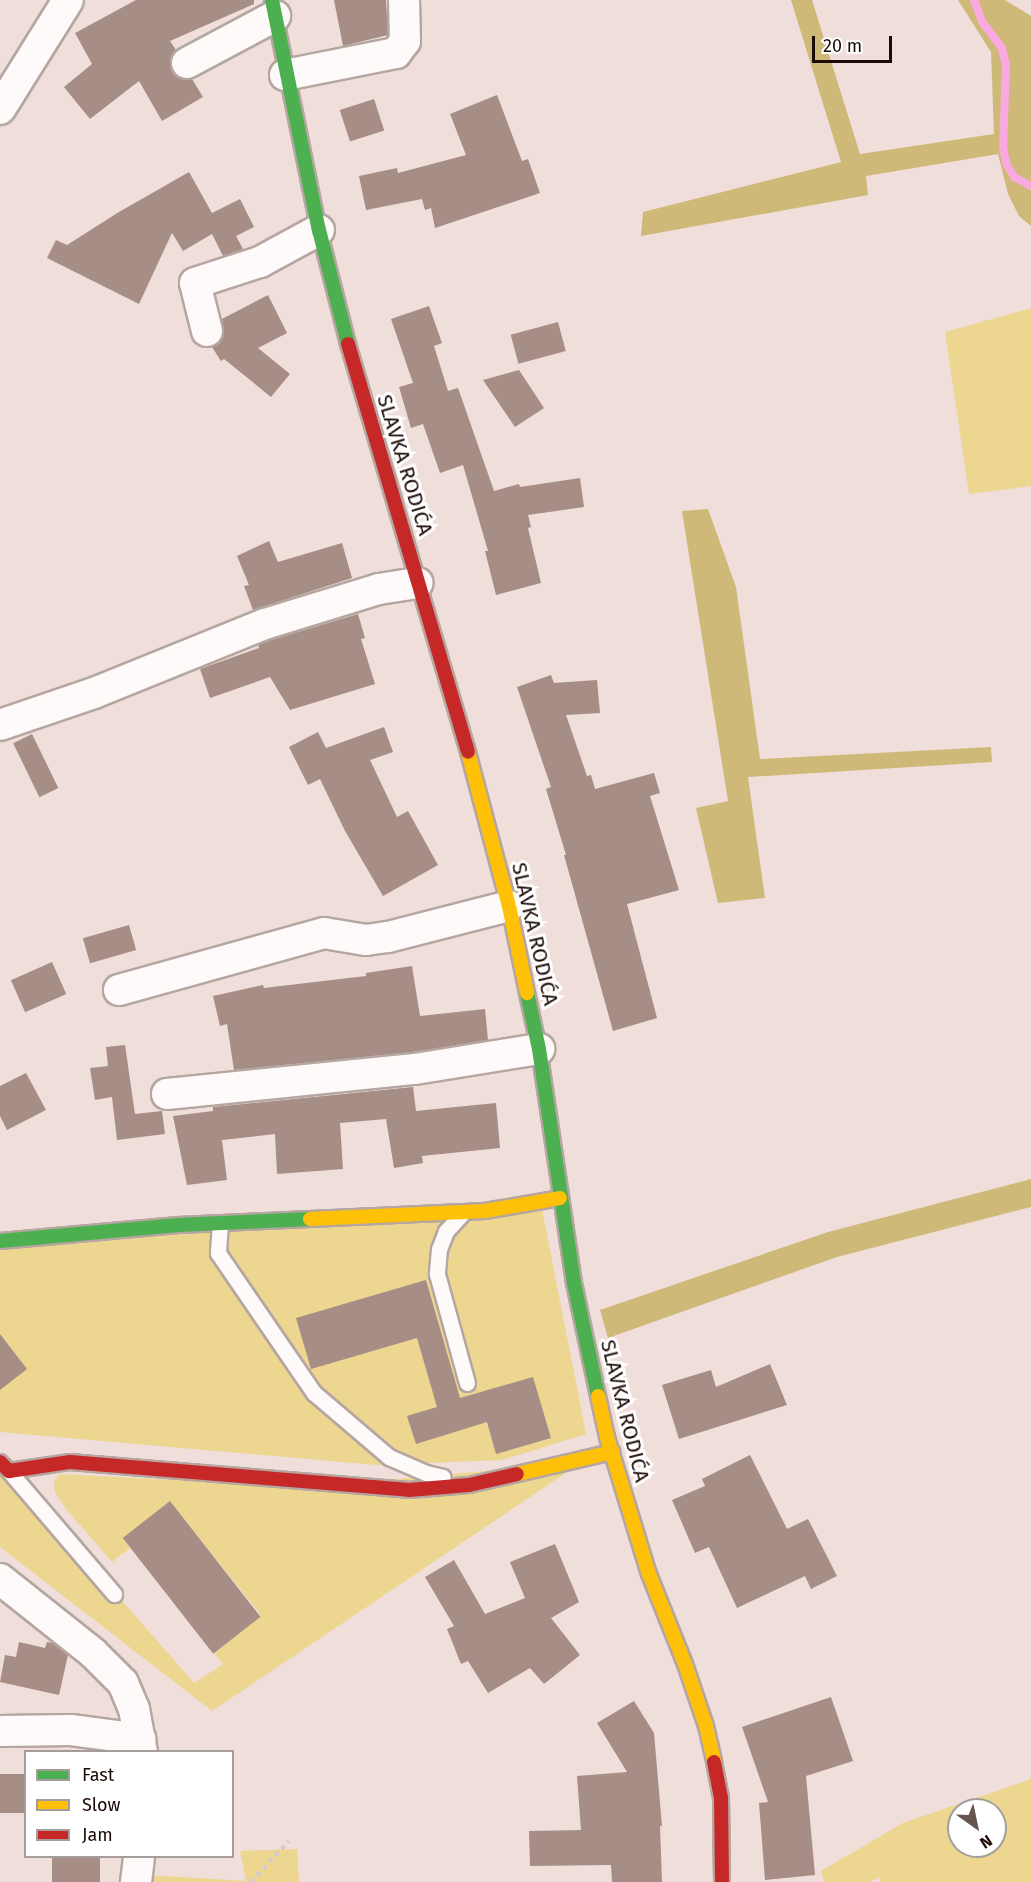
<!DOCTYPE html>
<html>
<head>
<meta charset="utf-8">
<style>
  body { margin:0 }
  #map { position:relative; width:1031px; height:1882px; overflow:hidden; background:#efded9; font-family:"Fira Sans",sans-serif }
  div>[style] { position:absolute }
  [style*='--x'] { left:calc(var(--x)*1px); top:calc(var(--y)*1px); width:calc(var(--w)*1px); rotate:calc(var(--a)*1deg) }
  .green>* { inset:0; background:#ecd690 }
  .forest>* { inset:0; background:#ceb979 }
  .stream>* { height:8px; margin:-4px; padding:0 4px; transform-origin:4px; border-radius:4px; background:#faaae1 }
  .building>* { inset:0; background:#a68d86; transform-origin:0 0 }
  .path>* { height:4px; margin-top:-2px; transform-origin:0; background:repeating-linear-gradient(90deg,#d2cccb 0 4.5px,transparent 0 9px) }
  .roads { filter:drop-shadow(2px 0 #b6a6a1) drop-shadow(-2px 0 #b6a6a1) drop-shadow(0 2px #b6a6a1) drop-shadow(0 -2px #b6a6a1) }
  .lane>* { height:15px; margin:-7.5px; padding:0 7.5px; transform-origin:7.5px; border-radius:7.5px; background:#fdfaf9 }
  .street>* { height:30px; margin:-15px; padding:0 15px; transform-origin:15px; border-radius:15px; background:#fdfaf9 }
  .fast>* { height:14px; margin:-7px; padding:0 7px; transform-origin:7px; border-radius:7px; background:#4caf50 }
  .slow>* { height:14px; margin:-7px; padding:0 7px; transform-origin:7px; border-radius:7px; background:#ffc107 }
  .jam>* { height:14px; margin:-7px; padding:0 7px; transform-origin:7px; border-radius:7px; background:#c62828 }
  span { translate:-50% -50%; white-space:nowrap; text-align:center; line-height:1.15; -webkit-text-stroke:6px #fff; paint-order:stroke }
  .street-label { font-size:21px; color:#1b0a06 }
  .legend { position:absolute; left:24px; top:1750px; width:210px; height:108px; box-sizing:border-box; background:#fff; border:2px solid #a49d9b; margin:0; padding:8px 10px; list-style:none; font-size:18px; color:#1b0a06 }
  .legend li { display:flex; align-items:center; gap:12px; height:30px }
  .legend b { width:30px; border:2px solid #a49d9b }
  .north { position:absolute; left:947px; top:1798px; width:60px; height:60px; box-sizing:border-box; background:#fff; border:2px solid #a49d9b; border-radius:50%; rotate:147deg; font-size:16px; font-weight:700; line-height:24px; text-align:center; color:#1b0a06 }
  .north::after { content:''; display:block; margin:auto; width:21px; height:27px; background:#655450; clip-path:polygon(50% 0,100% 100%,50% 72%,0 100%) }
  .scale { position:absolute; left:812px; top:36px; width:80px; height:27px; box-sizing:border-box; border:3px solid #1b0a06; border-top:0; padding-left:8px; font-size:18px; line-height:21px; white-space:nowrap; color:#1b0a06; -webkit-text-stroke:4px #fff; paint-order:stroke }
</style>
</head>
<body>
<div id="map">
  <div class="green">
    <i style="clip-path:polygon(1031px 308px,1031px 486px,969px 494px,945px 332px)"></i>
    <i style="clip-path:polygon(541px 1204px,586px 1434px,502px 1460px,377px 1465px,0 1432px,0 1248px)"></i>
    <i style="clip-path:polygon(582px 1462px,212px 1711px,0 1547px,0 1470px,13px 1476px,194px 1683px,223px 1664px,214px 1653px,261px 1615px,170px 1502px,123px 1539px,130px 1548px,112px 1562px,66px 1509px,55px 1492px,54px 1482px,59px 1474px,311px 1487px)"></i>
    <i style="clip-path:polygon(evenodd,1031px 1779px,1031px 1882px,880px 1882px,879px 1877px,870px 1882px,824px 1882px,821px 1871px,903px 1823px,1031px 1779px,959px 1810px,995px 1810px,995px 1846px,959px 1846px,959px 1810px)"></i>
    <i style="clip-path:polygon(297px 1849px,299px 1882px,146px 1882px,147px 1875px,246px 1881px,240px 1851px)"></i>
  </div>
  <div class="forest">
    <i style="clip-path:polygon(791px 0,812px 0,860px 154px,994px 134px,991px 52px,958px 0,1005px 0,1031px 16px,1031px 226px,1019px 216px,1008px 194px,998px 154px,866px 176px,868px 195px,641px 236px,643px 212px,841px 162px)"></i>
    <i style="clip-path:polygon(708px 509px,736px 587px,760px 759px,991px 747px,992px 762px,748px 777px,765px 898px,718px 903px,696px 808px,728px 801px,682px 511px)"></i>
    <i style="clip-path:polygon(1031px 1179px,1031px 1207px,837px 1257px,608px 1338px,600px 1310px,828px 1232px)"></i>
  </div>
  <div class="stream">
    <i style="--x:974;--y:0;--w:25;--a:69"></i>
    <i style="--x:983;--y:23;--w:31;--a:53"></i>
    <i style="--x:1002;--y:48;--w:18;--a:77"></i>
    <i style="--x:1006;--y:66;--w:81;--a:92.1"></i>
    <i style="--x:1003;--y:147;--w:16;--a:79"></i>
    <i style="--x:1006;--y:163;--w:16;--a:60"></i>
    <i style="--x:1014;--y:177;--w:19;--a:28"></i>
  </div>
  <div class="building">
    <i style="clip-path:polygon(136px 0,254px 0,254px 4px,170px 41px,176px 50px,170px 62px,172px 72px,178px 78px,192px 79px,203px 97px,162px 121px,139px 81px,90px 119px,64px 87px,92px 64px,75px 33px)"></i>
    <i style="clip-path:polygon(334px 0,386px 0,388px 35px,343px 46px)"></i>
    <i style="clip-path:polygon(497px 95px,522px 161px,528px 159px,540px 193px,435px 228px,431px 208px,425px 210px,422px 199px,366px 210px,359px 176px,397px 168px,398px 173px,466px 155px,450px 114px)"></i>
    <i style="left:374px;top:99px;width:33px;height:36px;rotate:72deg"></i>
    <i style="clip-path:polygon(189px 172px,212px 213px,240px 199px,254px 227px,236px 236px,243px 249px,223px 256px,212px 234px,183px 251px,172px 233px,139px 304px,47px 258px,56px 240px,67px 245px,119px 212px)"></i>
    <i style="clip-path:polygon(268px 295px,287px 333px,258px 348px,290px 374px,271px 397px,224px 359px,221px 361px,212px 347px,223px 336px,222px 319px)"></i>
    <i style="clip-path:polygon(429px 306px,442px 343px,434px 346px,448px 391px,458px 388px,494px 491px,519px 484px,520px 487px,580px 478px,584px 507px,528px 515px,531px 527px,528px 528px,541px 583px,496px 595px,485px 551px,488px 551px,463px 465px,440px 473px,423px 424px,411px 428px,399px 387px,413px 383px,391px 319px)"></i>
    <i style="left:558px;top:322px;width:30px;height:49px;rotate:75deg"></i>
    <i style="clip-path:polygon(519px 370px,544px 408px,515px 427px,483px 380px)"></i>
    <i style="clip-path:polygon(269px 541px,278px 562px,342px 543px,352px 578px,253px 610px,244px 586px,249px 585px,237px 556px)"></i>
    <i style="clip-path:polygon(358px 614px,365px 638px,361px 639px,375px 684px,290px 710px,270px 677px,210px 698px,200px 669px,259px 648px,258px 645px,271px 640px)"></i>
    <i style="clip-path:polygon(551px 675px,554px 683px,597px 680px,600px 713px,566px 715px,587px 776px,591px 775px,595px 789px,654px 773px,660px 793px,650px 796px,679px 890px,627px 904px,657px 1018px,613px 1031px,564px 855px,566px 855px,546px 789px,551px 787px,517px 687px)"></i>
    <i style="clip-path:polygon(384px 727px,393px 752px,370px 760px,397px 817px,408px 811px,438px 865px,383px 896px,345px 831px,320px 779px,308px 785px,289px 747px,318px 732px,326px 748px)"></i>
    <i style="left:32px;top:734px;width:60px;height:21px;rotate:64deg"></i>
    <i style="left:129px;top:925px;width:26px;height:48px;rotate:74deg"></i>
    <i style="left:52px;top:962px;width:35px;height:45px;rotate:66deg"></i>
    <i style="clip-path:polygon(412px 966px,420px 1016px,485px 1009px,488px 1040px,413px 1052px,234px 1070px,227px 1024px,220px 1026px,213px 996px,263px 985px,264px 988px,366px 976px,366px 973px)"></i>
    <i style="clip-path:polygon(125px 1045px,135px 1114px,162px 1111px,165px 1134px,117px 1140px,112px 1097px,95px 1100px,90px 1068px,108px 1066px,106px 1047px)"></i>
    <i style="clip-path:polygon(26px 1073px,46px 1110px,7px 1130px,0 1116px,0 1086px)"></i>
    <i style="clip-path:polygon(413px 1087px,416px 1111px,496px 1103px,500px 1148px,422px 1156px,423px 1163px,394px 1168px,386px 1119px,340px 1123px,343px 1169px,277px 1174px,275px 1134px,222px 1140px,227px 1180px,187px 1185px,173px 1116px,213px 1111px,213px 1107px)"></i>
    <i style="clip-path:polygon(426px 1280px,460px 1398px,533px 1377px,551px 1438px,496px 1454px,487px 1422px,416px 1444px,407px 1416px,437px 1407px,417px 1338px,311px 1369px,296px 1318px)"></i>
    <i style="clip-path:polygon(0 1334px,27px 1369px,0 1390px)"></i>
    <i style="clip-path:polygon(770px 1364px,787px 1405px,679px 1439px,662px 1385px,711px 1370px,716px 1387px)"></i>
    <i style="clip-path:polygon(750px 1455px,787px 1529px,808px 1519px,837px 1576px,811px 1589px,805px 1576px,737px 1608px,709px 1547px,695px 1553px,672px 1500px,705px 1486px,702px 1479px)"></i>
    <i style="left:170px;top:1501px;width:147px;height:60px;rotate:52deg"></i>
    <i style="clip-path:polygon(555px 1544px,579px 1602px,551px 1618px,580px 1655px,544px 1684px,530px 1668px,488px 1693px,468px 1661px,461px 1664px,447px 1629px,454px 1626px,425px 1577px,454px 1560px,485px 1614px,525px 1598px,510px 1562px)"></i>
    <i style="clip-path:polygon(19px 1642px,45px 1648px,47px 1642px,53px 1643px,68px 1655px,59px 1695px,0 1682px,5px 1655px,16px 1657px)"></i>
    <i style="clip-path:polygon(831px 1697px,853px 1761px,806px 1776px,815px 1875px,765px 1880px,759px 1803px,768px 1802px,742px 1727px)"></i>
    <i style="clip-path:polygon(634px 1701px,654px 1733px,662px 1826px,660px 1826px,662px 1882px,612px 1882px,611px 1865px,530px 1866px,529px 1831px,581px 1830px,577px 1776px,627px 1772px,597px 1723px)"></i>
    <i style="left:0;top:1774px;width:25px;height:39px"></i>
    <i style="left:52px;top:1857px;width:48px;height:25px"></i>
  </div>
  <div class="path">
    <i style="--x:251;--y:1882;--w:56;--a:-47.2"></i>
  </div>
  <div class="roads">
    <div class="lane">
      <i style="--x:461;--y:1215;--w:22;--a:133"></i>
      <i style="--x:446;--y:1231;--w:19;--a:111"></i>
      <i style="--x:439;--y:1249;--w:25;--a:95"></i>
      <i style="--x:437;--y:1274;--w:113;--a:74.6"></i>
      <i style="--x:220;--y:1223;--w:30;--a:94"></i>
      <i style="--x:218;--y:1253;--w:170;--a:55.6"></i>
      <i style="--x:314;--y:1393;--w:99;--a:40.5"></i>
      <i style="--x:389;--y:1457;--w:40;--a:23.4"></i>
      <i style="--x:426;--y:1473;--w:17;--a:13"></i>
      <i style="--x:9;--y:1471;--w:162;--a:49.5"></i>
    </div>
    <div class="street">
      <i style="--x:187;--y:63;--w:100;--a:-28.1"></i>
      <i style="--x:285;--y:75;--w:113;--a:-11.2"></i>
      <i style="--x:396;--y:53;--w:15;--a:-53"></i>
      <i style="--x:405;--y:41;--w:41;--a:-91.4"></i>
      <i style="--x:0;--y:109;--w:128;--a:-58"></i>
      <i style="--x:207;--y:331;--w:49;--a:-104"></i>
      <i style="--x:195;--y:283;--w:68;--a:-17.9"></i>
      <i style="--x:260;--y:262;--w:67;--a:-28.5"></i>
      <i style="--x:0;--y:725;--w:99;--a:-18.8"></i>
      <i style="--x:94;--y:693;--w:184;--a:-22"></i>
      <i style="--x:265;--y:624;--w:119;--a:-17.1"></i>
      <i style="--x:379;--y:589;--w:39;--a:-9"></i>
      <i style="--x:119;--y:990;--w:213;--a:-15.5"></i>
      <i style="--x:324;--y:933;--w:43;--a:9.5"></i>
      <i style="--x:366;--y:940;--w:22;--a:-8"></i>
      <i style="--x:388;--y:937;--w:125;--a:-14.4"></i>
      <i style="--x:167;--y:1094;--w:249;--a:-5.8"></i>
      <i style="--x:415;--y:1069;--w:126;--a:-9.2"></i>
      <i style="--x:0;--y:1579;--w:119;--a:38.5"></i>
      <i style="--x:93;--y:1653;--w:42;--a:45"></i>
      <i style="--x:123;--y:1683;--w:28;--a:67"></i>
      <i style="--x:134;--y:1709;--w:44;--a:79.5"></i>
      <i style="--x:0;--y:1731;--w:71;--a:-0.8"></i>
      <i style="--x:71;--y:1730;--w:70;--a:7.4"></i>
      <i style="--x:136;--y:1882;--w:26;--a:-83"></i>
    </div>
    <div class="fast">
      <i style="--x:272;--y:0;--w:235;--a:78.5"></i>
      <i style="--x:319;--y:230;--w:118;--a:75.7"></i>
      <i style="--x:527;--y:993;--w:57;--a:77.9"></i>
      <i style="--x:539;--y:1049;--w:237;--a:81.5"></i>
      <i style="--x:574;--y:1283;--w:116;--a:78"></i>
      <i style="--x:0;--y:1241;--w:179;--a:-5.1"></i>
      <i style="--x:178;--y:1225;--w:132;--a:-2.6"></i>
    </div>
    <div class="slow">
      <i style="--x:468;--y:752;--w:159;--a:75.1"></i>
      <i style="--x:509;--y:906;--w:89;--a:78.3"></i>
      <i style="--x:310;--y:1219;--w:175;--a:-2.6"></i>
      <i style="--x:485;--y:1211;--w:76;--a:-9.8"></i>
      <i style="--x:598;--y:1396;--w:42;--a:77.6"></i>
      <i style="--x:607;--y:1437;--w:143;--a:73"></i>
      <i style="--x:649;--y:1574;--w:97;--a:68.2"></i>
      <i style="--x:685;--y:1664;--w:65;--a:71.3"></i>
      <i style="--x:706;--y:1726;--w:37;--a:77"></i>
      <i style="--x:517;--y:1474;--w:98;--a:-13"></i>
    </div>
    <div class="jam">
      <i style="--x:348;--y:344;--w:425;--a:73.6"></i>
      <i style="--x:0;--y:1462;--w:13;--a:45"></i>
      <i style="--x:9;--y:1471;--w:62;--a:-8.4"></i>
      <i style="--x:70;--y:1462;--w:340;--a:4.7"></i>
      <i style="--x:409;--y:1490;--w:60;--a:-4.8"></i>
      <i style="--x:469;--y:1485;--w:49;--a:-12.9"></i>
      <i style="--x:714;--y:1762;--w:37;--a:79"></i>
      <i style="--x:721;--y:1798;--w:84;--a:89.3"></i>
    </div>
  </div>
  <div class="street-label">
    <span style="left:405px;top:465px;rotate:73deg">SLAVKA RODIĆA</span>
    <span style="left:535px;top:934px;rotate:77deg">SLAVKA RODIĆA</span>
    <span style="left:625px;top:1411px;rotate:76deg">SLAVKA RODIĆA</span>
  </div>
  <ul class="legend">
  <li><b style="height:8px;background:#4caf50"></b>Fast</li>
  <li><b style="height:8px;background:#ffc107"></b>Slow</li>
  <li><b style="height:8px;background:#c62828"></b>Jam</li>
  </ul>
  <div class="north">N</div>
  <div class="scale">20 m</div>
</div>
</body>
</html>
